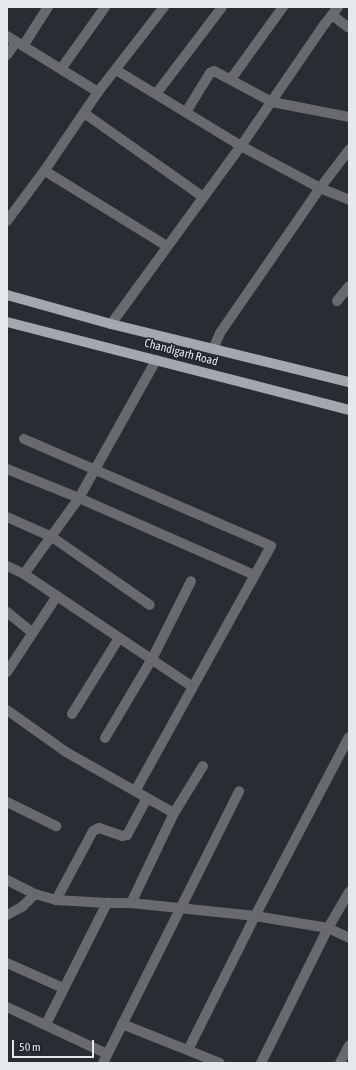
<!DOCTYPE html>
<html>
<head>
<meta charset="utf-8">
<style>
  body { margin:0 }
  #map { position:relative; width:356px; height:1070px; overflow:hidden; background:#272d32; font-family:"Asap Condensed",sans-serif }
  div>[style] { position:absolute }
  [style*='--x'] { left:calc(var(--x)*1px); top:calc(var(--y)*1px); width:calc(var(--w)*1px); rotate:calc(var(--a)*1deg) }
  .street>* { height:10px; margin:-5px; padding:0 5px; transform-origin:5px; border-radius:5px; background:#696a6d }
  .primary>* { height:10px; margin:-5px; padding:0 5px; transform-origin:5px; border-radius:5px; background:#a5a7ae }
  span { translate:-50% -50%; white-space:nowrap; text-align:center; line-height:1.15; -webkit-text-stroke:3px #1d2328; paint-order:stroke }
  .street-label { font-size:12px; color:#e5e9ec }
  .frame { position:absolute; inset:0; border:8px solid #e5e9ec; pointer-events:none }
  .scale { position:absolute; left:12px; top:1040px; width:82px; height:18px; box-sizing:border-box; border:2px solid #e5e9ec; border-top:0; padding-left:5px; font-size:12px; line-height:14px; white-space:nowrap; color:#e5e9ec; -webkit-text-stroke:3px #1d2328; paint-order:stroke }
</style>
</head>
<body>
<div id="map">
  <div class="street">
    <i style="--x:332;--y:15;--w:21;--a:37"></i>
    <i style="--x:7;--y:36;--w:107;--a:31.6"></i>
    <i style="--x:23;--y:46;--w:46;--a:-57.3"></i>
    <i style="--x:7;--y:55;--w:16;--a:-55"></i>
    <i style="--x:61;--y:69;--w:76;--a:-54.6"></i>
    <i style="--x:116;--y:70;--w:146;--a:31.3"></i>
    <i style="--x:241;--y:146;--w:89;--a:28"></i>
    <i style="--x:320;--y:188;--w:31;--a:22"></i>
    <i style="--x:231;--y:79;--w:89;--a:-54.2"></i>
    <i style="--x:156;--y:94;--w:109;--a:-52.8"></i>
    <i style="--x:186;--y:112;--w:46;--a:-58.4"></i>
    <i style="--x:210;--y:73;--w:4;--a:-27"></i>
    <i style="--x:214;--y:71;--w:66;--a:28.1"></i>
    <i style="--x:272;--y:102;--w:78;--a:11"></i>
    <i style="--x:84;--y:113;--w:146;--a:35.2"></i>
    <i style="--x:45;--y:171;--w:143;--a:31.6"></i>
    <i style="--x:7;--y:221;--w:67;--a:-53.5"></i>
    <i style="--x:47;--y:167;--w:91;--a:-55.8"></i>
    <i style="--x:98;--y:92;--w:108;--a:-52.2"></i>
    <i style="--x:337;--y:301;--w:19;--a:-51"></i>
    <i style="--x:111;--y:324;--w:220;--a:-53.9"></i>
    <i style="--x:241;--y:146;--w:147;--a:-55.6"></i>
    <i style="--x:324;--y:25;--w:23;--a:-52"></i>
    <i style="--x:213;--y:349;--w:17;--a:-66"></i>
    <i style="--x:220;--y:333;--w:176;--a:-55.4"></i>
    <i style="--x:320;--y:188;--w:48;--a:-52.7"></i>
    <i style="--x:24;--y:439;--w:269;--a:23.4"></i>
    <i style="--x:271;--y:546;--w:280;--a:119"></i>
    <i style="--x:7;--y:469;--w:78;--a:21.9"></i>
    <i style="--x:79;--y:498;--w:191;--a:23.7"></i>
    <i style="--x:7;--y:517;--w:49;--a:24"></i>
    <i style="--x:52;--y:537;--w:119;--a:34.8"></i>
    <i style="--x:7;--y:566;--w:19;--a:25"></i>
    <i style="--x:24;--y:574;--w:203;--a:33.8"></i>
    <i style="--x:24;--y:574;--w:94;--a:-54.1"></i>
    <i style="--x:79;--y:498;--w:158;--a:-60.8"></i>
    <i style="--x:7;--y:612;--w:33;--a:39"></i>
    <i style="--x:7;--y:672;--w:91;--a:-56.7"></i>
    <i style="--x:7;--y:710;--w:72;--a:35.4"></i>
    <i style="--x:66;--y:752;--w:124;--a:29.5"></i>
    <i style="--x:174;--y:813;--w:100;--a:115.5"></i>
    <i style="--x:72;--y:714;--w:89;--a:-58.3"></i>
    <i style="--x:105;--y:738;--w:92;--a:-59.3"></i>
    <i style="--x:152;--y:659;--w:87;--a:-63.4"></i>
    <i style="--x:7;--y:802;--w:55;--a:26.1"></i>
    <i style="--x:174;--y:813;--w:55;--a:-58.3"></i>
    <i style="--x:7;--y:880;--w:31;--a:27"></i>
    <i style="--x:35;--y:894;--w:22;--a:16"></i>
    <i style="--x:56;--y:900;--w:51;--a:3.4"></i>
    <i style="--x:107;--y:903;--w:24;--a:0"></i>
    <i style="--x:131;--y:903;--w:125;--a:6"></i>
    <i style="--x:255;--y:916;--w:202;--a:-62.3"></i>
    <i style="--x:56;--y:900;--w:78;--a:-61.8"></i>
    <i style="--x:93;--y:831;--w:7;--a:-27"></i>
    <i style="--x:99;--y:828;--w:24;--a:19"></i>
    <i style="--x:122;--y:836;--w:5;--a:-11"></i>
    <i style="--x:127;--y:835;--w:42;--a:-61.6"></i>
    <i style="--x:7;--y:915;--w:18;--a:-29"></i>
    <i style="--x:23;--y:906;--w:17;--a:-45"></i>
    <i style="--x:7;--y:963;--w:61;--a:24.1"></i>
    <i style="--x:7;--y:1007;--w:110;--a:25.2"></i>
    <i style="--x:46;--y:1024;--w:136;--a:-63.2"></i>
    <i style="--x:122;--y:1024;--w:105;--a:21.7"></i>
    <i style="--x:188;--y:1050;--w:150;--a:-63.4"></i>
    <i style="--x:255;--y:916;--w:74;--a:9.3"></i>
    <i style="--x:328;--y:928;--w:23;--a:25"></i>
    <i style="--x:103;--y:1063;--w:304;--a:-63.4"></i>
    <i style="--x:261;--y:1063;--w:151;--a:-63.6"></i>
    <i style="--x:328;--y:928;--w:42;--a:-59.7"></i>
    <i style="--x:340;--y:1063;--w:20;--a:-63"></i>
  </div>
  <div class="primary">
    <i style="--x:7;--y:295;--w:108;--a:15.6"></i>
    <i style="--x:111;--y:324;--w:245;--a:13.7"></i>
    <i style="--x:7;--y:322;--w:353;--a:14.4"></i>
  </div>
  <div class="street-label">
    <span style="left:181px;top:353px;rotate:15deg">Chandigarh Road</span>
  </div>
  <div class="frame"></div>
  <div class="scale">50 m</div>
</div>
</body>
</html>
